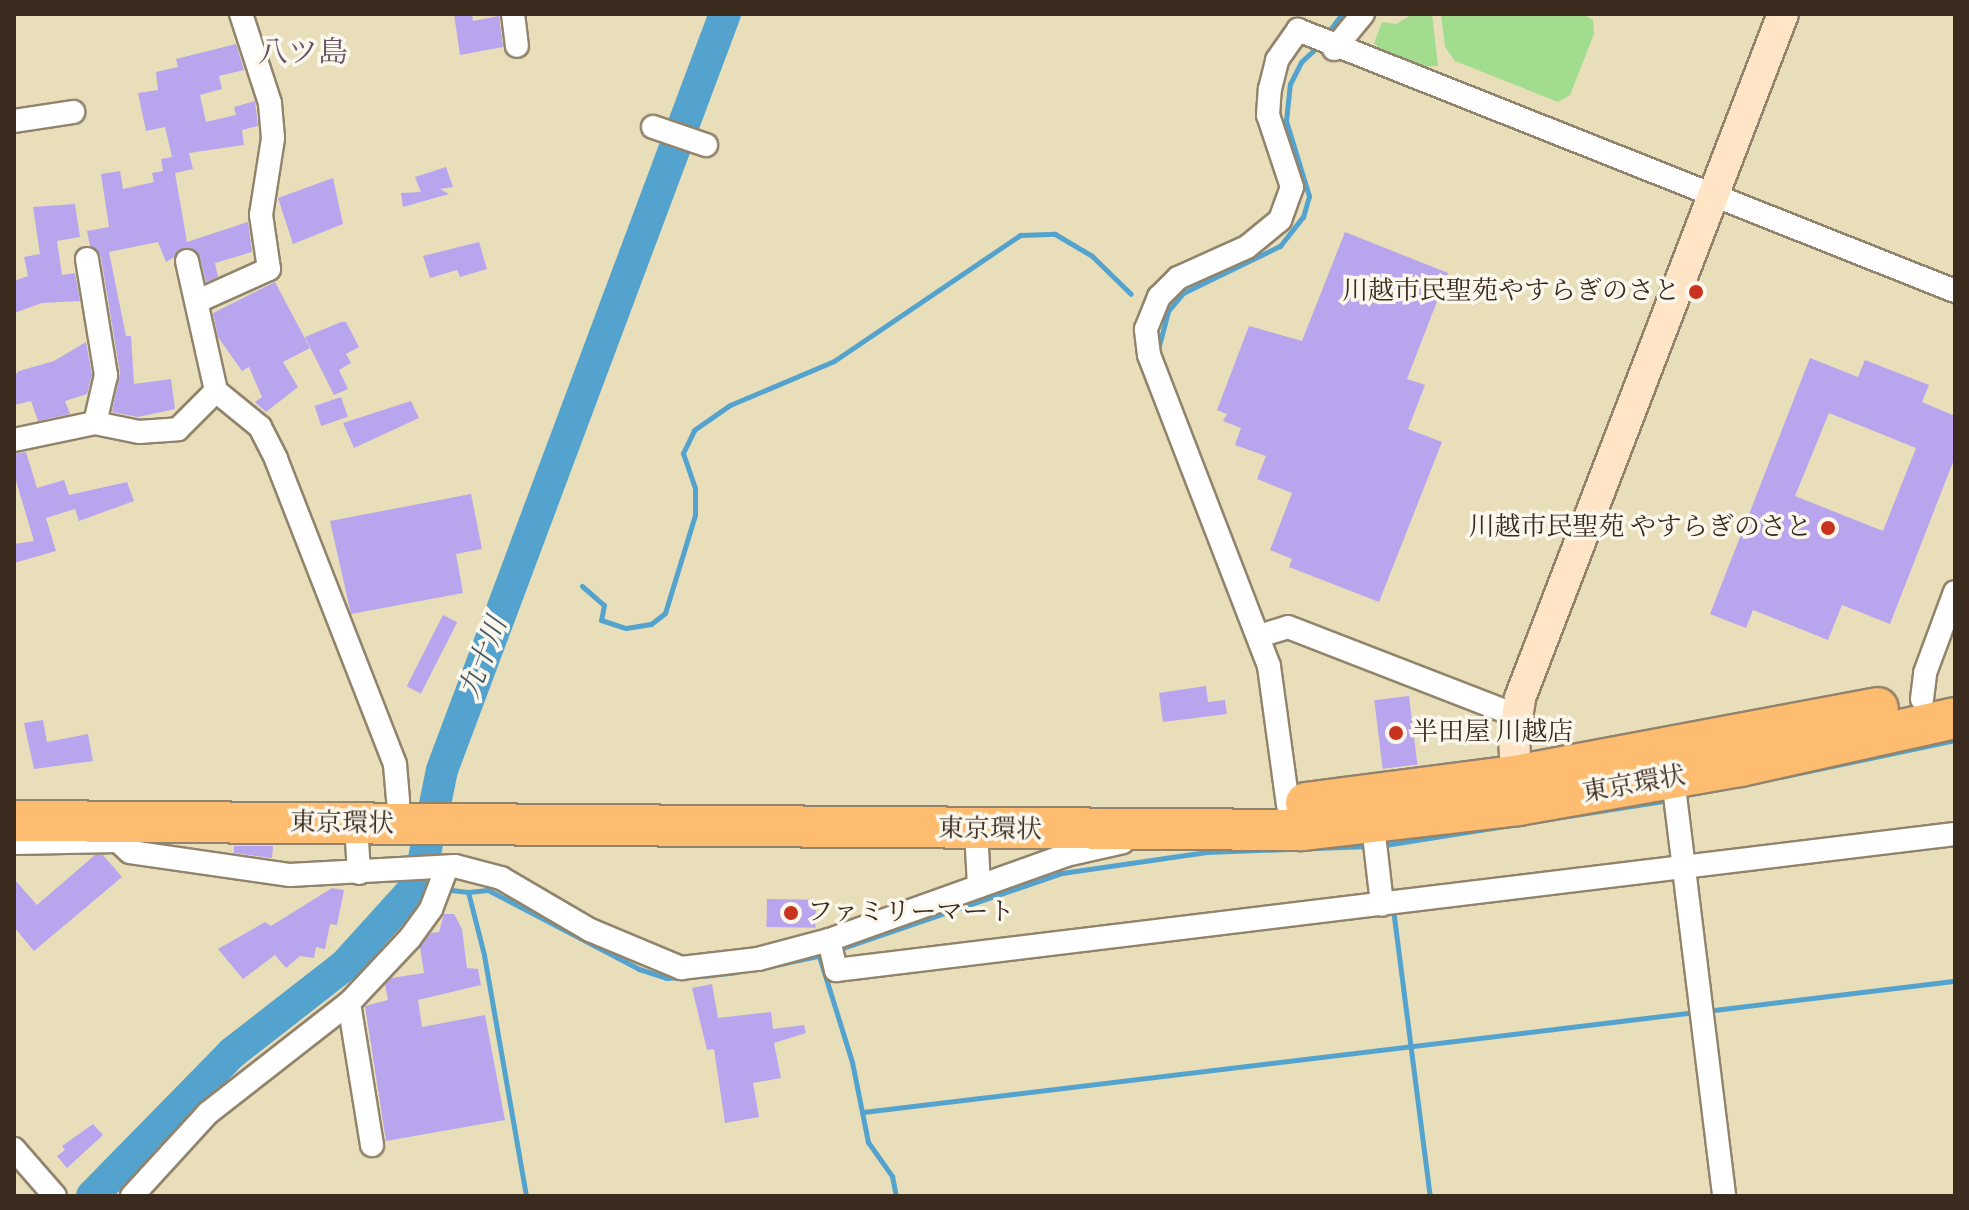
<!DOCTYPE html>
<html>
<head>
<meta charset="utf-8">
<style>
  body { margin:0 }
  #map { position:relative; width:1969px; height:1210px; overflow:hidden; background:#e8deb9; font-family:"IM FELL Double Pica","Noto Serif JP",serif }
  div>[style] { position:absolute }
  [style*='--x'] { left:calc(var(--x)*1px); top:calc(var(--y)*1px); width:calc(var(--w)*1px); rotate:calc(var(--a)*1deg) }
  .green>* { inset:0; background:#a1dc8f }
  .stream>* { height:5px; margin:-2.5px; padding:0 2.5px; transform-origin:2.5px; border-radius:2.5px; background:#54a3ce }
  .river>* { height:32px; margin:-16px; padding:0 16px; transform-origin:16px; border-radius:16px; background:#54a3ce }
  .building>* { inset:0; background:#b9a5ee; transform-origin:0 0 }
  .roads { filter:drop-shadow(2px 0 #92846c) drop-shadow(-2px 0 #92846c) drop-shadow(0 2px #92846c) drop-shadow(0 -2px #92846c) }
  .street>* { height:22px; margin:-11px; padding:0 11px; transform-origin:11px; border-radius:11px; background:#fff }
  .secondary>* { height:30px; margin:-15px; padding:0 15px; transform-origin:15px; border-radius:15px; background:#ffe4c6 }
  .highway>* { height:40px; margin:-20px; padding:0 20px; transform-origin:20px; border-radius:20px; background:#febc70 }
  .dots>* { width:22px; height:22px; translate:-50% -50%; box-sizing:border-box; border:4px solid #fbf7ec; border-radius:50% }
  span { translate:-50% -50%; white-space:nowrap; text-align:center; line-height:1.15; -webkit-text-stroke:7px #fbf7ec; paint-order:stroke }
  .poi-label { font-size:26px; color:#3b2a1e }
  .right { translate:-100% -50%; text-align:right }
  .left { translate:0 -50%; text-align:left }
  .street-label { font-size:26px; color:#3b2a1e }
  .water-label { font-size:28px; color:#455a64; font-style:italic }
  .quarter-label { font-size:30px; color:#675567 }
  .frame { position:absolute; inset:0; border:16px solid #3b2a1e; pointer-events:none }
</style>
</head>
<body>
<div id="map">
  <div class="green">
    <i style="clip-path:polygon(1413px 14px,1432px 14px,1438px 66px,1415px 67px,1387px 57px,1374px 43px,1382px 22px,1396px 24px)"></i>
    <i style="clip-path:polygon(1441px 14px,1583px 14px,1593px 20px,1594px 34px,1570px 95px,1558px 102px,1455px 61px,1445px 47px)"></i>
  </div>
  <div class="stream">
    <i style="--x:1326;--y:35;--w:26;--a:-53"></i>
    <i style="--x:1158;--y:349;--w:39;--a:-75"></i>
    <i style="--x:1168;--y:311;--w:23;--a:-50"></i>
    <i style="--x:1183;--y:293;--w:108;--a:-25.9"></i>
    <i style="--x:1280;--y:246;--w:37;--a:-52"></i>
    <i style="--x:1303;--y:217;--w:22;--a:-74"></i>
    <i style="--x:1309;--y:196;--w:78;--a:-107"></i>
    <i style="--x:1286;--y:121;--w:37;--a:-84"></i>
    <i style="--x:1290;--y:84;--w:25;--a:-63"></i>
    <i style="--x:1301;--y:62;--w:23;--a:-43"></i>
    <i style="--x:582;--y:586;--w:29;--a:41"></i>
    <i style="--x:604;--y:605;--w:15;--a:101"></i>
    <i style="--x:601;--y:620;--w:26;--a:18"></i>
    <i style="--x:626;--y:628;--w:25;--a:-9"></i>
    <i style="--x:651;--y:624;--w:18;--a:-38"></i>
    <i style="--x:665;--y:613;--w:102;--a:-73"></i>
    <i style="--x:695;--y:515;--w:27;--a:-90"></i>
    <i style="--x:695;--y:488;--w:37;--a:-109"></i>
    <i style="--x:683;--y:453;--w:25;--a:-64"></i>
    <i style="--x:694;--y:430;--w:44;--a:-34.8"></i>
    <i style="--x:730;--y:405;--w:113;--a:-22.9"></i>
    <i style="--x:834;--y:361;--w:225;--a:-34.1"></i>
    <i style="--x:1020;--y:235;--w:35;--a:-2"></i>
    <i style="--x:1055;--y:234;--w:43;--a:30.7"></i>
    <i style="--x:1092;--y:256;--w:54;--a:44.3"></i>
    <i style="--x:1780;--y:777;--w:179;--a:-11.9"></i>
    <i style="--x:1385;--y:845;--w:288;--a:-9"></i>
    <i style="--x:419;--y:883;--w:15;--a:11"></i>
    <i style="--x:443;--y:889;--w:25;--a:7"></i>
    <i style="--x:468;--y:892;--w:65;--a:75.7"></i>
    <i style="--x:484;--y:955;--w:245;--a:80.1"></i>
    <i style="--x:468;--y:892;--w:20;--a:-6"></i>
    <i style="--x:488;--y:890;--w:170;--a:27.6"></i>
    <i style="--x:639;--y:969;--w:28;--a:18"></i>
    <i style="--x:666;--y:978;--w:16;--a:-4"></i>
    <i style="--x:1393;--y:909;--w:289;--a:82.7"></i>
    <i style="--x:837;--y:950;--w:238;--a:-18.9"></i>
    <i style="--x:1062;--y:873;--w:146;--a:-8.3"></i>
    <i style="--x:1206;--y:852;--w:162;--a:-2.1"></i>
    <i style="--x:819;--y:956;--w:111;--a:72.7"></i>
    <i style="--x:852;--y:1062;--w:82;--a:78.7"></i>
    <i style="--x:868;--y:1142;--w:42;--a:54.8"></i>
    <i style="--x:892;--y:1176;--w:20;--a:79"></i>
    <i style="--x:775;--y:965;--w:53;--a:-11.9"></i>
    <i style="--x:704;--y:976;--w:33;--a:-7"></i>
    <i style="--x:1706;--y:1011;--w:251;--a:-6.9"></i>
    <i style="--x:863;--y:1112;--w:839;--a:-6.85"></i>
  </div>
  <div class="river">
    <i style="--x:92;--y:1196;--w:200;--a:-45.6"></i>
    <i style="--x:232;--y:1053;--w:143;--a:-37.9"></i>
    <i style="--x:345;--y:965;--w:110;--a:-47.9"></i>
    <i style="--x:419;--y:883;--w:115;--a:-78.5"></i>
    <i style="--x:442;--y:770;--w:807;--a:-69.48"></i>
  </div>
  <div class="building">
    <i style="clip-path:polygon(454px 14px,472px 14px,473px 21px,499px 16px,503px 47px,460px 55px)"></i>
    <i style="clip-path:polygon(236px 44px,244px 70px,219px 76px,222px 89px,200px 95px,206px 122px,236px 115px,234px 107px,255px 101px,258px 126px,242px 130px,244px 145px,189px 153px,193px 169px,175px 173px,187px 242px,248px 222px,252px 252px,215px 263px,218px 277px,206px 282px,200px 257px,190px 248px,166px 262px,158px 242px,109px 252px,126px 336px,131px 336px,134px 384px,171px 379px,175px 409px,138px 417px,112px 412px,120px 373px,101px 257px,90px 246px,87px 231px,109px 227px,101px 174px,120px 171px,123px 189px,154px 182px,152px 173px,163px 171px,161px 159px,172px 157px,165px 127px,146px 131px,138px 93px,158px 90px,156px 72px,178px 67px,176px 59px)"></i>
    <i style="clip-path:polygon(446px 167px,453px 187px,440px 189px,449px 194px,403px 207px,401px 193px,421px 192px,415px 177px)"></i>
    <i style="clip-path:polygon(333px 178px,343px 224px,293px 244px,278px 198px)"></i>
    <i style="clip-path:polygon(75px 204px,80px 237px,57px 241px,62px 275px,75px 273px,80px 301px,42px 303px,14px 313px,14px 281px,28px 276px,24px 257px,40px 254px,33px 207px)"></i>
    <i style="clip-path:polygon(1345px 232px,1448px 273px,1407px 379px,1425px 385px,1408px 429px,1442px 442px,1379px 602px,1289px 567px,1292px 559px,1270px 550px,1292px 493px,1257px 479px,1266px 456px,1235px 445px,1241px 428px,1223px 421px,1227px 414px,1217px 410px,1249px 326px,1302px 341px)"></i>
    <i style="clip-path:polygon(479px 242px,487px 269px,460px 277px,457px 270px,430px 278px,423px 256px)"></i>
    <i style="clip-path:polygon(275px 282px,310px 348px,283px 362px,298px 387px,266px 412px,255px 402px,262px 397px,249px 367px,242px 371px,218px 337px,213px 313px)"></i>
    <i style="clip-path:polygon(341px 322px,346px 322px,359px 347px,346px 354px,351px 363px,339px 370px,348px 389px,334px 395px,305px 337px)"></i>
    <i style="clip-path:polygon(86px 342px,92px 375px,87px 394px,65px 401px,70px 414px,38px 421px,31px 401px,14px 405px,14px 376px,19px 371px,54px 361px)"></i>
    <i style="clip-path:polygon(evenodd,1810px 358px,1858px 377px,1865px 360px,1929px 385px,1922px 402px,1955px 416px,1955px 457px,1890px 624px,1842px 605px,1828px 640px,1753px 610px,1746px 628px,1710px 614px,1810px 358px,1829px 413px,1916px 448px,1883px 531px,1795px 496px,1829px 413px)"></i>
    <i style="left:341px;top:397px;width:21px;height:28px;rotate:71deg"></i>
    <i style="clip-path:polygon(411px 401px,419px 418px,354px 448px,343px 423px)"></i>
    <i style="clip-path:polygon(26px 452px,37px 488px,64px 480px,69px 495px,127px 482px,134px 501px,79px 521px,75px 509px,46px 518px,56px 551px,14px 563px,14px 544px,34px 541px,14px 474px,14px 454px)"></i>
    <i style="clip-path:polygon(471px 494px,482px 549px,456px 554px,463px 593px,351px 614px,330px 521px)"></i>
    <i style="left:443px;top:615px;width:16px;height:80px;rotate:27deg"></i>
    <i style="clip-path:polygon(1206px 686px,1208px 702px,1225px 700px,1227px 714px,1163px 722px,1159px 693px)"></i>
    <i style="left:1409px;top:696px;width:69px;height:35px;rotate:83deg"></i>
    <i style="clip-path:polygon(43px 720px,47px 742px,88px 734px,93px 761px,34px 769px,24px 723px)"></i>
    <i style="clip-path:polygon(234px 846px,273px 846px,272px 858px,234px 853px)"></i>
    <i style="clip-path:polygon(95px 855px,103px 855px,122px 877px,34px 951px,14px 927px,14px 879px,37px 905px)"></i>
    <i style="clip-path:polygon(332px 888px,344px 890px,337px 925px,330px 924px,325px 949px,316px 947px,314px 958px,300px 956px,286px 968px,275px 955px,243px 979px,218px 949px,265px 922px,271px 926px)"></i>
    <i style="left:767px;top:899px;width:49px;height:28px;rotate:1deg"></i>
    <i style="clip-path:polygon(444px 914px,454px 914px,462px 929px,467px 968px,478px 969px,481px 985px,418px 1000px,422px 1027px,485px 1015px,505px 1120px,386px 1141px,365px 1006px,388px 1000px,385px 985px,391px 978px,424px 973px,420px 947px,431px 933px,439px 932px)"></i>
    <i style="clip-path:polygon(712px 984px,718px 1018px,771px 1012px,773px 1029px,804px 1025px,806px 1033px,774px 1043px,781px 1078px,753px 1083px,759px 1117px,725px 1123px,714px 1049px,707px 1050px,692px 988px)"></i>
    <i style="clip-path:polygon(93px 1124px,103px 1135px,67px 1168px,57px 1156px,65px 1150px,62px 1146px)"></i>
  </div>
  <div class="roads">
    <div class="street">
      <i style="--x:513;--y:14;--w:32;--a:83"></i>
      <i style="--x:1334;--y:49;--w:45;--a:-50.4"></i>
      <i style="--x:14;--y:121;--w:60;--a:-8.7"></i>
      <i style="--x:653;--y:127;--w:56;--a:18.8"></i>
      <i style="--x:87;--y:259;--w:118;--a:80.7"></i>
      <i style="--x:106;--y:375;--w:49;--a:102.9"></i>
      <i style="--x:187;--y:261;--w:133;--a:77.4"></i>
      <i style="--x:216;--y:391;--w:57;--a:39.3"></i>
      <i style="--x:260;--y:427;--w:36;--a:63"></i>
      <i style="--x:276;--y:459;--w:328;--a:68.7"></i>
      <i style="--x:395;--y:765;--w:36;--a:85"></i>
      <i style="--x:198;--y:301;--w:78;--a:-24.3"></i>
      <i style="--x:269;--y:269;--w:55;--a:-98.4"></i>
      <i style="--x:261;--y:215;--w:78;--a:-81.1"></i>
      <i style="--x:273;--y:138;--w:35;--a:-95"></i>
      <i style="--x:270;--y:103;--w:94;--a:-108"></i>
      <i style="--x:14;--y:440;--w:83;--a:-11.9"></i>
      <i style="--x:95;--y:423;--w:45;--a:11.6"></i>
      <i style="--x:139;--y:432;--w:39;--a:-4"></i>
      <i style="--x:178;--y:429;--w:54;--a:-45"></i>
      <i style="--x:1259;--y:636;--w:30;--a:-17"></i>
      <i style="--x:1288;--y:627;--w:243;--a:21.2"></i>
      <i style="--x:1922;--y:699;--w:26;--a:-83"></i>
      <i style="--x:1925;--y:673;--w:86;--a:-69.7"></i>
      <i style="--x:1673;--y:779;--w:420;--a:83"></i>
      <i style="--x:1288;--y:805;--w:140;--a:-97.8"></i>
      <i style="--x:1269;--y:666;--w:333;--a:-111.1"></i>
      <i style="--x:1149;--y:355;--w:26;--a:-97"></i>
      <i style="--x:1146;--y:329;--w:35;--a:-68"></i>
      <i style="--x:1159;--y:297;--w:27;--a:-45"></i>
      <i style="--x:1178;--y:278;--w:76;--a:-24.2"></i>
      <i style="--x:1247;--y:247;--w:43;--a:-39.3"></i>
      <i style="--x:1280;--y:220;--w:35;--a:-70"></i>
      <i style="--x:1292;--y:187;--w:76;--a:-108.4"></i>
      <i style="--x:1268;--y:115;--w:26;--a:-86"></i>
      <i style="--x:1270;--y:89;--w:30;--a:-76"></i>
      <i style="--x:1277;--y:60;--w:37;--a:-55"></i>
      <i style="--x:1298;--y:30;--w:707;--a:21.67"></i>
      <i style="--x:356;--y:824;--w:49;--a:86.5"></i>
      <i style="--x:1373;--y:826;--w:79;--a:83.4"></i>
      <i style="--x:976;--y:830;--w:56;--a:86.9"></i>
      <i style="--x:14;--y:843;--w:104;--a:-1.1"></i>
      <i style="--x:118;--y:841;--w:16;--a:43"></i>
      <i style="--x:130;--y:852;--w:162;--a:8.2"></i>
      <i style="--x:290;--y:875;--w:165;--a:-3.1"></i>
      <i style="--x:455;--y:866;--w:48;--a:14.6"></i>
      <i style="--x:501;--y:878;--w:103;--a:30.3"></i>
      <i style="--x:590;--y:930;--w:99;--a:22.7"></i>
      <i style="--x:681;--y:968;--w:78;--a:-6.7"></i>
      <i style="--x:758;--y:959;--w:73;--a:-15"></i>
      <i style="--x:829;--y:940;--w:31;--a:77"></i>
      <i style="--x:836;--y:970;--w:1127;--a:-6.93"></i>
      <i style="--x:829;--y:940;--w:252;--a:-19.7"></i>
      <i style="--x:1066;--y:855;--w:58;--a:-12.8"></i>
      <i style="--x:349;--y:1003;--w:144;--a:80.8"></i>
      <i style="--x:14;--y:1149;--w:62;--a:48.9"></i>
      <i style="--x:132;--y:1196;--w:113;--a:-47.5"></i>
      <i style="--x:208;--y:1113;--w:179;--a:-38"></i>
      <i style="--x:349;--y:1003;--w:89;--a:-46.8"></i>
      <i style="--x:410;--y:938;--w:36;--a:-54"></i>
      <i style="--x:431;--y:909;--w:45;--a:-69.1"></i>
    </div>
    <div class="secondary">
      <i style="--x:1517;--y:794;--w:57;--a:-93"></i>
      <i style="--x:1514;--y:737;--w:39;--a:-81"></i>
      <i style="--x:1520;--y:698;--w:733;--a:-68.97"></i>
    </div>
    <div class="highway">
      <i style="--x:1306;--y:803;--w:211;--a:-7.4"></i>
      <i style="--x:1515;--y:776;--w:369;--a:-10.6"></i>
      <i style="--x:14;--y:821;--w:1288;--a:0.4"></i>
      <i style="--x:1302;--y:830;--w:217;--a:-6.6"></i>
      <i style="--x:1518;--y:805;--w:225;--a:-10"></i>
      <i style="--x:1740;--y:766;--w:220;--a:-12.6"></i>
    </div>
  </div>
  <div class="dots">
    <i style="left:1696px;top:292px;background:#c8321e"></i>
    <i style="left:1828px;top:528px;background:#c8321e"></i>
    <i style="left:1396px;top:733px;background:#c8321e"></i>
    <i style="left:791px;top:913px;background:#c8321e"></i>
  </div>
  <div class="poi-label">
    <span class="right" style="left:1680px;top:292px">川越市民聖苑やすらぎのさと</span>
    <span class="right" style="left:1812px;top:528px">川越市民聖苑 やすらぎのさと</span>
    <span class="left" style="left:1412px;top:733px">半田屋 川越店</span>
    <span class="left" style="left:807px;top:913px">ファミリーマート</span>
  </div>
  <div class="street-label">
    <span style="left:1634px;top:785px;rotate:-10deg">東京環状</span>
    <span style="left:342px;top:824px;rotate:1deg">東京環状</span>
    <span style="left:990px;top:830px;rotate:1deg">東京環状</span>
  </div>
  <div class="water-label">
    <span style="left:484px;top:658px;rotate:-69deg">九十川</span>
  </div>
  <div class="quarter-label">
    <span style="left:303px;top:53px">八ツ島</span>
  </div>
  <div class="frame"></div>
</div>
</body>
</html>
